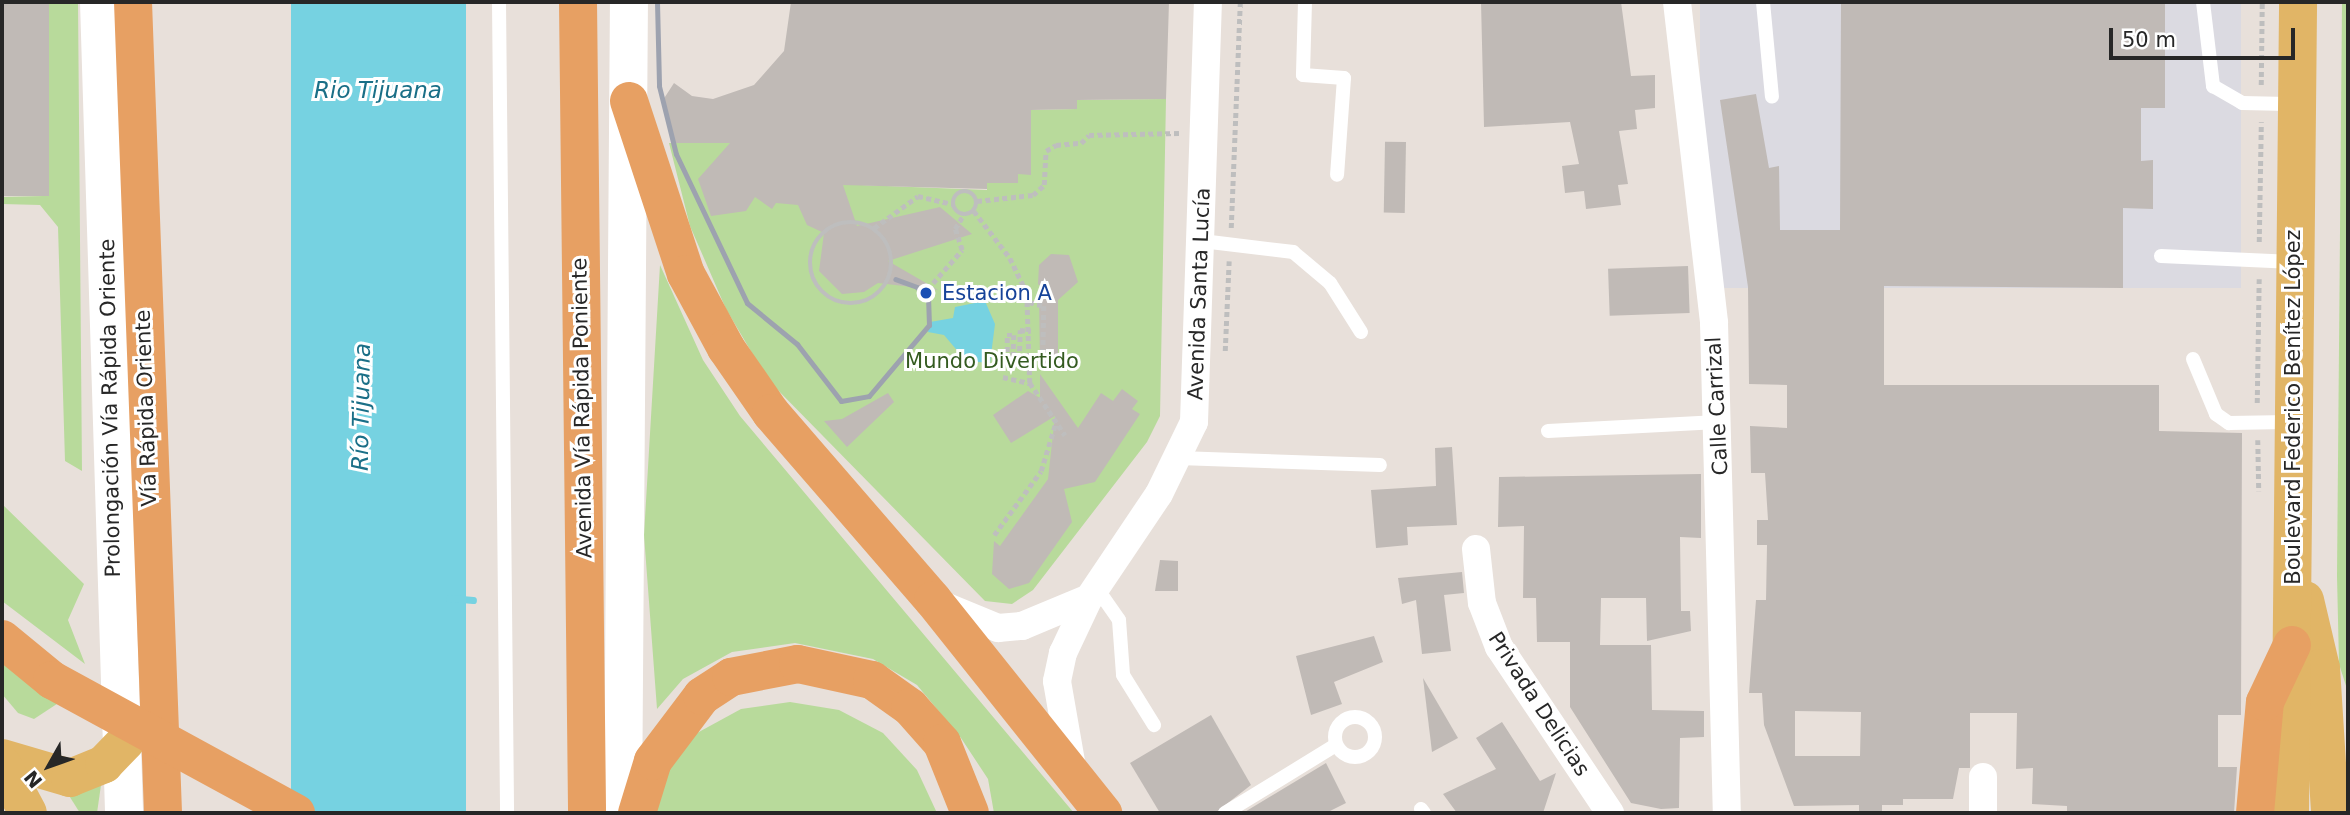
<!DOCTYPE html>
<html>
<head>
<meta charset="utf-8">
<style>
  body { margin:0 }
  #map { position:relative; width:2350px; height:815px; overflow:hidden; background:#e8e0da; font-family:"DejaVu Sans",sans-serif }
  div>[style] { position:absolute }
  [style*='--x'] { left:calc(var(--x)*1px); top:calc(var(--y)*1px); width:calc(var(--w)*1px); rotate:calc(var(--a)*1deg) }
  .industrial>* { inset:0; background:#dbdae1; transform-origin:0 0 }
  .green>* { inset:0; background:#b8da9b }
  .water>* { inset:0; background:#76d2e1; transform-origin:0 0 }
  .stream>* { height:7px; margin:-3.5px; padding:0 3.5px; transform-origin:3.5px; border-radius:3.5px; background:#76d2e1 }
  .building>* { inset:0; background:#c0bab6; transform-origin:0 0 }
  .path>* { height:4.5px; margin-top:-2.25px; transform-origin:0; background:repeating-linear-gradient(90deg,#bebebe 0 5px,transparent 0 8.5px) }
  .path>.ring { margin:-2.25px; padding:0; box-sizing:content-box; background:none; border:4.5px solid #bebebe; border-radius:50% }
  .service>* { height:14px; margin:-7px; padding:0 7px; transform-origin:7px; border-radius:7px; background:#fff }
  .service>.ring { margin:-7px; padding:0; box-sizing:content-box; background:none; border:14px solid #fff; border-radius:50% }
  .minor>* { height:28px; margin:-14px; padding:0 14px; transform-origin:14px; border-radius:14px; background:#fff }
  .secondary>* { height:38px; margin:-19px; padding:0 19px; transform-origin:19px; border-radius:19px; background:#fff }
  .primary>* { height:38px; margin:-19px; padding:0 19px; transform-origin:19px; border-radius:19px; background:#e1b566 }
  .trunk>* { height:38px; margin:-19px; padding:0 19px; transform-origin:19px; border-radius:19px; background:#e7a063 }
  .rail>* { height:5px; margin:-2.5px; padding:0 2.5px; transform-origin:2.5px; border-radius:2.5px; background:#9da2af }
  .dots>* { width:19px; height:19px; translate:-50% -50%; box-sizing:border-box; border:4px solid #fff; border-radius:50% }
  span { translate:-50% -50%; white-space:nowrap; text-align:center; line-height:1.15; -webkit-text-stroke:6px #fff; paint-order:stroke }
  .transit-label { font-size:21px; color:#164399 }
  .left { translate:0 -50%; text-align:left }
  .street-label { font-size:21px; color:#272727 }
  .park-label { font-size:21px; color:#345b20 }
  .water-label { font-size:23px; color:#1a6f87; font-style:italic }
  .frame { position:absolute; inset:0; border:4px solid #272727; pointer-events:none }
  .north { position:absolute; left:14px; top:731px; width:70px; height:70px; -webkit-text-stroke:5px #fff; paint-order:stroke; rotate:230deg; font-size:19px; font-weight:700; line-height:28px; text-align:center; color:#272727 }
  .north::after { content:''; display:block; margin:auto; width:24px; height:32px; background:#272727; clip-path:polygon(50% 0,100% 100%,50% 72%,0 100%) }
  .scale { position:absolute; left:2109px; top:28px; width:186px; height:32px; box-sizing:border-box; border:4px solid #272727; border-top:0; padding-left:9px; font-size:21px; line-height:24px; white-space:nowrap; color:#272727; -webkit-text-stroke:5px #fff; paint-order:stroke }
</style>
</head>
<body>
<div id="map">
  <div class="industrial">
    <i style="left:1700px;top:2px;width:541px;height:286px"></i>
  </div>
  <div class="green">
    <i style="clip-path:polygon(49px 2px,78px 2px,82px 471px,65px 461px,58px 227px,40px 205px,2px 204px,2px 197px,43px 196px)"></i>
    <i style="clip-path:polygon(2342px 2px,2348px 2px,2348px 692px,2339px 664px,2337px 576px)"></i>
    <i style="clip-path:polygon(1166px 99px,1160px 416px,1147px 442px,1033px 590px,1012px 604px,985px 601px,768px 380px,726px 309px,690px 226px,669px 143px,828px 143px,861px 185px,987px 190px,987px 111px,1076px 109px,1077px 100px)"></i>
    <i style="clip-path:polygon(660px 265px,703px 360px,740px 416px,1074px 813px,994px 813px,988px 779px,961px 738px,917px 685px,873px 659px,795px 643px,732px 652px,683px 679px,657px 709px,644px 535px)"></i>
    <i style="clip-path:polygon(2px 504px,84px 584px,68px 620px,85px 664px,2px 601px)"></i>
    <i style="clip-path:polygon(2px 650px,66px 698px,34px 719px,18px 713px,2px 694px)"></i>
    <i style="clip-path:polygon(790px 702px,839px 710px,883px 733px,917px 770px,937px 813px,643px 813px,663px 769px,697px 733px,741px 709px)"></i>
    <i style="clip-path:polygon(103px 771px,97px 813px,80px 813px,61px 783px)"></i>
  </div>
  <div class="water">
    <i style="left:291px;top:2px;width:175px;height:811px"></i>
    <i style="clip-path:polygon(985px 301px,995px 324px,990px 363px,966px 361px,944px 335px,928px 332px,930px 322px,953px 318px,955px 307px)"></i>
  </div>
  <div class="stream">
    <i style="--x:449;--y:598;--w:24;--a:5"></i>
  </div>
  <div class="building">
    <i style="left:2px;top:2px;width:47px;height:194px"></i>
    <i style="clip-path:polygon(791px 2px,1169px 2px,1166px 99px,1077px 100px,1077px 109px,1031px 110px,1031px 175px,1018px 174px,1018px 183px,987px 183px,987px 189px,843px 185px,857px 226px,940px 207px,972px 234px,888px 261px,938px 290px,878px 283px,864px 292px,842px 294px,819px 271px,824px 233px,807px 225px,798px 205px,776px 203px,772px 209px,755px 197px,746px 211px,711px 216px,698px 179px,730px 143px,675px 143px,663px 100px,674px 83px,692px 96px,713px 99px,754px 85px,784px 51px)"></i>
    <i style="clip-path:polygon(1481px 2px,1621px 2px,1631px 76px,1655px 75px,1655px 108px,1635px 110px,1637px 129px,1619px 131px,1628px 184px,1618px 185px,1621px 205px,1586px 209px,1584px 191px,1565px 193px,1562px 166px,1579px 164px,1570px 122px,1484px 127px)"></i>
    <i style="clip-path:polygon(evenodd,1841px 2px,2165px 2px,2165px 108px,2141px 108px,2141px 161px,2153px 160px,2153px 209px,2123px 208px,2123px 288px,1884px 286px,1884px 385px,2159px 385px,2159px 431px,2242px 433px,2241px 715px,2218px 715px,2218px 767px,2237px 767px,2234px 813px,2067px 813px,2067px 806px,2032px 804px,2033px 768px,2016px 769px,2017px 713px,1970px 713px,1970px 768px,1959px 768px,1953px 799px,1903px 799px,1903px 805px,1882px 805px,1882px 813px,1859px 813px,1859px 805px,1794px 806px,1764px 725px,1762px 693px,1749px 693px,1756px 600px,1766px 600px,1767px 545px,1757px 545px,1757px 520px,1768px 520px,1765px 473px,1751px 473px,1750px 426px,1787px 428px,1787px 385px,1749px 384px,1748px 287px,1720px 100px,1756px 94px,1769px 168px,1779px 166px,1780px 230px,1840px 230px,1841px 2px,1795px 711px,1861px 712px,1860px 756px,1795px 756px,1795px 711px)"></i>
    <i style="left:1406px;top:142px;width:71px;height:21px;rotate:91deg"></i>
    <i style="clip-path:polygon(1051px 254px,1069px 255px,1078px 282px,1058px 300px,1058px 364px,1040px 364px,1039px 296px,1052px 296px,1038px 284px,1039px 265px)"></i>
    <i style="left:1688px;top:266px;width:47px;height:80px;rotate:88deg"></i>
    <i style="clip-path:polygon(1040px 374px,1078px 428px,1101px 393px,1113px 401px,1122px 389px,1138px 401px,1132px 409px,1140px 414px,1095px 482px,1064px 489px,1072px 522px,1029px 583px,1009px 589px,992px 574px,994px 541px,1000px 546px,1048px 479px,1055px 416px,1011px 443px,993px 415px,1028px 391px,1040px 398px)"></i>
    <i style="clip-path:polygon(888px 393px,894px 402px,847px 447px,824px 421px,842px 419px)"></i>
    <i style="clip-path:polygon(1452px 447px,1457px 525px,1407px 527px,1408px 545px,1376px 548px,1371px 490px,1436px 486px,1435px 448px)"></i>
    <i style="clip-path:polygon(1701px 474px,1701px 538px,1680px 537px,1681px 611px,1690px 611px,1691px 631px,1647px 641px,1646px 598px,1601px 598px,1600px 645px,1651px 645px,1652px 710px,1704px 711px,1704px 737px,1680px 738px,1679px 808px,1661px 809px,1631px 803px,1570px 707px,1570px 642px,1537px 642px,1536px 598px,1523px 598px,1524px 526px,1498px 527px,1499px 477px)"></i>
    <i style="clip-path:polygon(1160px 560px,1178px 561px,1178px 591px,1155px 591px)"></i>
    <i style="clip-path:polygon(1462px 572px,1464px 593px,1444px 595px,1451px 651px,1422px 654px,1416px 600px,1402px 604px,1398px 578px)"></i>
    <i style="clip-path:polygon(1374px 636px,1383px 662px,1334px 682px,1342px 704px,1311px 715px,1296px 656px)"></i>
    <i style="clip-path:polygon(1423px 678px,1458px 738px,1432px 752px)"></i>
    <i style="clip-path:polygon(1211px 715px,1251px 785px,1215px 813px,1160px 813px,1130px 763px)"></i>
    <i style="clip-path:polygon(1502px 722px,1540px 781px,1556px 773px,1543px 813px,1457px 813px,1443px 794px,1496px 769px,1476px 738px)"></i>
    <i style="clip-path:polygon(1326px 763px,1346px 803px,1326px 813px,1243px 813px)"></i>
  </div>
  <div class="path">
    <i style="--x:2261;--y:85;--w:83;--a:-89.3"></i>
    <i class="ring" style="left:953px;top:191px;width:19.5px;height:19.5px"></i>
    <i style="--x:977;--y:201;--w:56;--a:-6.1"></i>
    <i style="--x:1033;--y:195;--w:15;--a:-42"></i>
    <i style="--x:1044;--y:185;--w:34;--a:-87"></i>
    <i style="--x:1046;--y:151;--w:12;--a:-31"></i>
    <i style="--x:1056;--y:145;--w:25;--a:-5"></i>
    <i style="--x:1081;--y:143;--w:11;--a:-45"></i>
    <i style="--x:1089;--y:135;--w:90;--a:-1.3"></i>
    <i style="--x:974;--y:211;--w:59;--a:52.5"></i>
    <i style="--x:1010;--y:258;--w:39;--a:64"></i>
    <i style="--x:1027;--y:293;--w:90;--a:88.1"></i>
    <i style="--x:1030;--y:383;--w:63;--a:56.1"></i>
    <i class="ring" style="left:810px;top:222px;width:77.5px;height:77.5px"></i>
    <i style="--x:874;--y:228;--w:54;--a:-36"></i>
    <i style="--x:918;--y:196;--w:37;--a:13"></i>
    <i style="--x:1231;--y:228;--w:226;--a:-87.7"></i>
    <i style="--x:2259;--y:242;--w:120;--a:-89"></i>
    <i style="--x:933;--y:283;--w:44;--a:-48.7"></i>
    <i style="--x:962;--y:250;--w:22;--a:-108"></i>
    <i style="--x:955;--y:229;--w:17;--a:-59"></i>
    <i style="--x:1029;--y:302;--w:16;--a:15"></i>
    <i style="--x:1044;--y:306;--w:48;--a:91.2"></i>
    <i style="--x:1225;--y:351;--w:90;--a:-87.5"></i>
    <i style="--x:996;--y:360;--w:11;--a:0"></i>
    <i style="--x:1007;--y:360;--w:25;--a:-90"></i>
    <i style="--x:1007;--y:335;--w:7;--a:0"></i>
    <i style="--x:1014;--y:335;--w:25;--a:92"></i>
    <i style="--x:1013;--y:360;--w:6;--a:-9"></i>
    <i style="--x:1019;--y:359;--w:29;--a:-88"></i>
    <i style="--x:1020;--y:330;--w:11;--a:5"></i>
    <i style="--x:1003;--y:377;--w:28;--a:13"></i>
    <i style="--x:2257;--y:403;--w:124;--a:-89.1"></i>
    <i style="--x:2258;--y:440;--w:51;--a:88.9"></i>
    <i style="--x:994;--y:535;--w:79;--a:-53.7"></i>
    <i style="--x:1041;--y:471;--w:48;--a:-73.1"></i>
  </div>
  <div class="service">
    <i style="--x:499;--y:2;--w:811;--a:89.43"></i>
    <i style="--x:1305;--y:2;--w:73;--a:91.6"></i>
    <i style="--x:1303;--y:75;--w:41;--a:4.2"></i>
    <i style="--x:1344;--y:78;--w:97;--a:94.1"></i>
    <i style="--x:1763;--y:2;--w:95;--a:84.6"></i>
    <i style="--x:2203;--y:2;--w:85;--a:83.2"></i>
    <i style="--x:2213;--y:86;--w:34;--a:30"></i>
    <i style="--x:2242;--y:103;--w:52;--a:1.1"></i>
    <i style="--x:1202;--y:241;--w:92;--a:6.9"></i>
    <i style="--x:1293;--y:252;--w:48;--a:40"></i>
    <i style="--x:1330;--y:283;--w:58;--a:57.7"></i>
    <i style="--x:2161;--y:256;--w:132;--a:2.6"></i>
    <i style="--x:2193;--y:359;--w:60;--a:67.3"></i>
    <i style="--x:2216;--y:414;--w:16;--a:35"></i>
    <i style="--x:2229;--y:423;--w:63;--a:-0.9"></i>
    <i style="--x:1548;--y:431;--w:170;--a:-3"></i>
    <i style="--x:1179;--y:458;--w:201;--a:2"></i>
    <i style="--x:1096;--y:587;--w:40;--a:55.1"></i>
    <i style="--x:1119;--y:620;--w:55;--a:85.8"></i>
    <i style="--x:1123;--y:675;--w:59;--a:58.2"></i>
    <i class="ring" style="left:1335px;top:717px;width:26px;height:26px"></i>
    <i style="--x:1421;--y:809;--w:5;--a:53"></i>
    <i style="--x:1225;--y:813;--w:130;--a:-31.5"></i>
  </div>
  <div class="minor">
    <i style="--x:1677;--y:2;--w:323;--a:83.4"></i>
    <i style="--x:1714;--y:323;--w:490;--a:88.5"></i>
    <i style="--x:1476;--y:549;--w:54;--a:83.7"></i>
    <i style="--x:1482;--y:603;--w:47;--a:68.9"></i>
    <i style="--x:1499;--y:647;--w:200;--a:56.2"></i>
    <i style="--x:942;--y:605;--w:61;--a:22.3"></i>
    <i style="--x:998;--y:628;--w:24;--a:-5"></i>
    <i style="--x:1022;--y:626;--w:73;--a:-22.7"></i>
    <i style="--x:1073;--y:773;--w:93;--a:-99.9"></i>
    <i style="--x:1057;--y:681;--w:29;--a:-78"></i>
    <i style="--x:1063;--y:653;--w:61;--a:-64.7"></i>
    <i style="--x:1089;--y:598;--w:125;--a:-56.1"></i>
    <i style="--x:1159;--y:494;--w:80;--a:-64.1"></i>
    <i style="--x:1194;--y:422;--w:420;--a:-88.1"></i>
    <i style="--x:1983;--y:813;--w:36;--a:-90"></i>
  </div>
  <div class="secondary">
    <i style="--x:99;--y:2;--w:811;--a:88.23"></i>
    <i style="--x:623;--y:813;--w:811;--a:-89.58"></i>
  </div>
  <div class="primary">
    <i style="--x:2305;--y:600;--w:70;--a:76.8"></i>
    <i style="--x:2321;--y:668;--w:145;--a:86.4"></i>
    <i style="--x:2;--y:758;--w:71;--a:16.4"></i>
    <i style="--x:70;--y:778;--w:37;--a:-22"></i>
    <i style="--x:104;--y:764;--w:32;--a:-46"></i>
    <i style="--x:2;--y:764;--w:55;--a:62"></i>
    <i style="--x:2290;--y:813;--w:811;--a:-89.43"></i>
  </div>
  <div class="trunk">
    <i style="--x:133;--y:2;--w:812;--a:87.88"></i>
    <i style="--x:578;--y:2;--w:811;--a:89.36"></i>
    <i style="--x:629;--y:101;--w:182;--a:71.8"></i>
    <i style="--x:686;--y:274;--w:84;--a:61.6"></i>
    <i style="--x:726;--y:348;--w:79;--a:55.3"></i>
    <i style="--x:771;--y:413;--w:247;--a:49.1"></i>
    <i style="--x:933;--y:600;--w:273;--a:51.4"></i>
    <i style="--x:2;--y:639;--w:65;--a:39.4"></i>
    <i style="--x:52;--y:680;--w:278;--a:28.6"></i>
    <i style="--x:637;--y:813;--w:54;--a:-72.9"></i>
    <i style="--x:653;--y:761;--w:81;--a:-53"></i>
    <i style="--x:702;--y:696;--w:35;--a:-33"></i>
    <i style="--x:731;--y:677;--w:68;--a:-11"></i>
    <i style="--x:798;--y:664;--w:76;--a:12.2"></i>
    <i style="--x:872;--y:680;--w:47;--a:35.4"></i>
    <i style="--x:910;--y:707;--w:48;--a:48.4"></i>
    <i style="--x:942;--y:743;--w:75;--a:68.2"></i>
    <i style="--x:2255;--y:813;--w:111;--a:-84.9"></i>
    <i style="--x:2265;--y:702;--w:63;--a:-64.7"></i>
  </div>
  <div class="rail">
    <i style="--x:657;--y:2;--w:84;--a:88.6"></i>
    <i style="--x:659;--y:86;--w:70;--a:76"></i>
    <i style="--x:676;--y:154;--w:165;--a:64.5"></i>
    <i style="--x:747;--y:303;--w:65;--a:39.4"></i>
    <i style="--x:797;--y:344;--w:72;--a:52.3"></i>
    <i style="--x:841;--y:401;--w:28;--a:-10"></i>
    <i style="--x:869;--y:396;--w:93;--a:-49.8"></i>
    <i style="--x:929;--y:325;--w:26;--a:-92"></i>
    <i style="--x:928;--y:299;--w:16;--a:-133"></i>
    <i style="--x:917;--y:287;--w:23;--a:-160"></i>
  </div>
  <div class="dots">
    <i style="left:926px;top:293px;background:#1a4fb4"></i>
  </div>
  <div class="transit-label">
    <span class="left" style="left:942px;top:293px">Estacion A</span>
  </div>
  <div class="street-label">
    <span style="left:1199px;top:294px;rotate:-88deg">Avenida Santa Lucía</span>
    <span style="left:1717px;top:406px;rotate:-93deg">Calle Carrizal</span>
    <span style="left:2293px;top:407px;rotate:-90deg">Boulevard Federico Benítez López</span>
    <span style="left:110px;top:408px;rotate:-91deg">Prolongación Vía Rápida Oriente</span>
    <span style="left:146px;top:408px;rotate:-92deg">Vía Rápida Oriente</span>
    <span style="left:582px;top:408px;rotate:-91deg">Avenida Vía Rápida Poniente</span>
    <span style="left:1539px;top:704px;rotate:57deg">Privada Delicias</span>
  </div>
  <div class="park-label">
    <span style="left:992px;top:361px">Mundo Divertido</span>
  </div>
  <div class="water-label">
    <span style="left:378px;top:90px">Rio Tijuana</span>
    <span style="left:361px;top:407px;rotate:-89deg">Río Tijuana</span>
  </div>
  <div class="frame"></div>
  <div class="north">N</div>
  <div class="scale">50 m</div>
</div>
</body>
</html>
